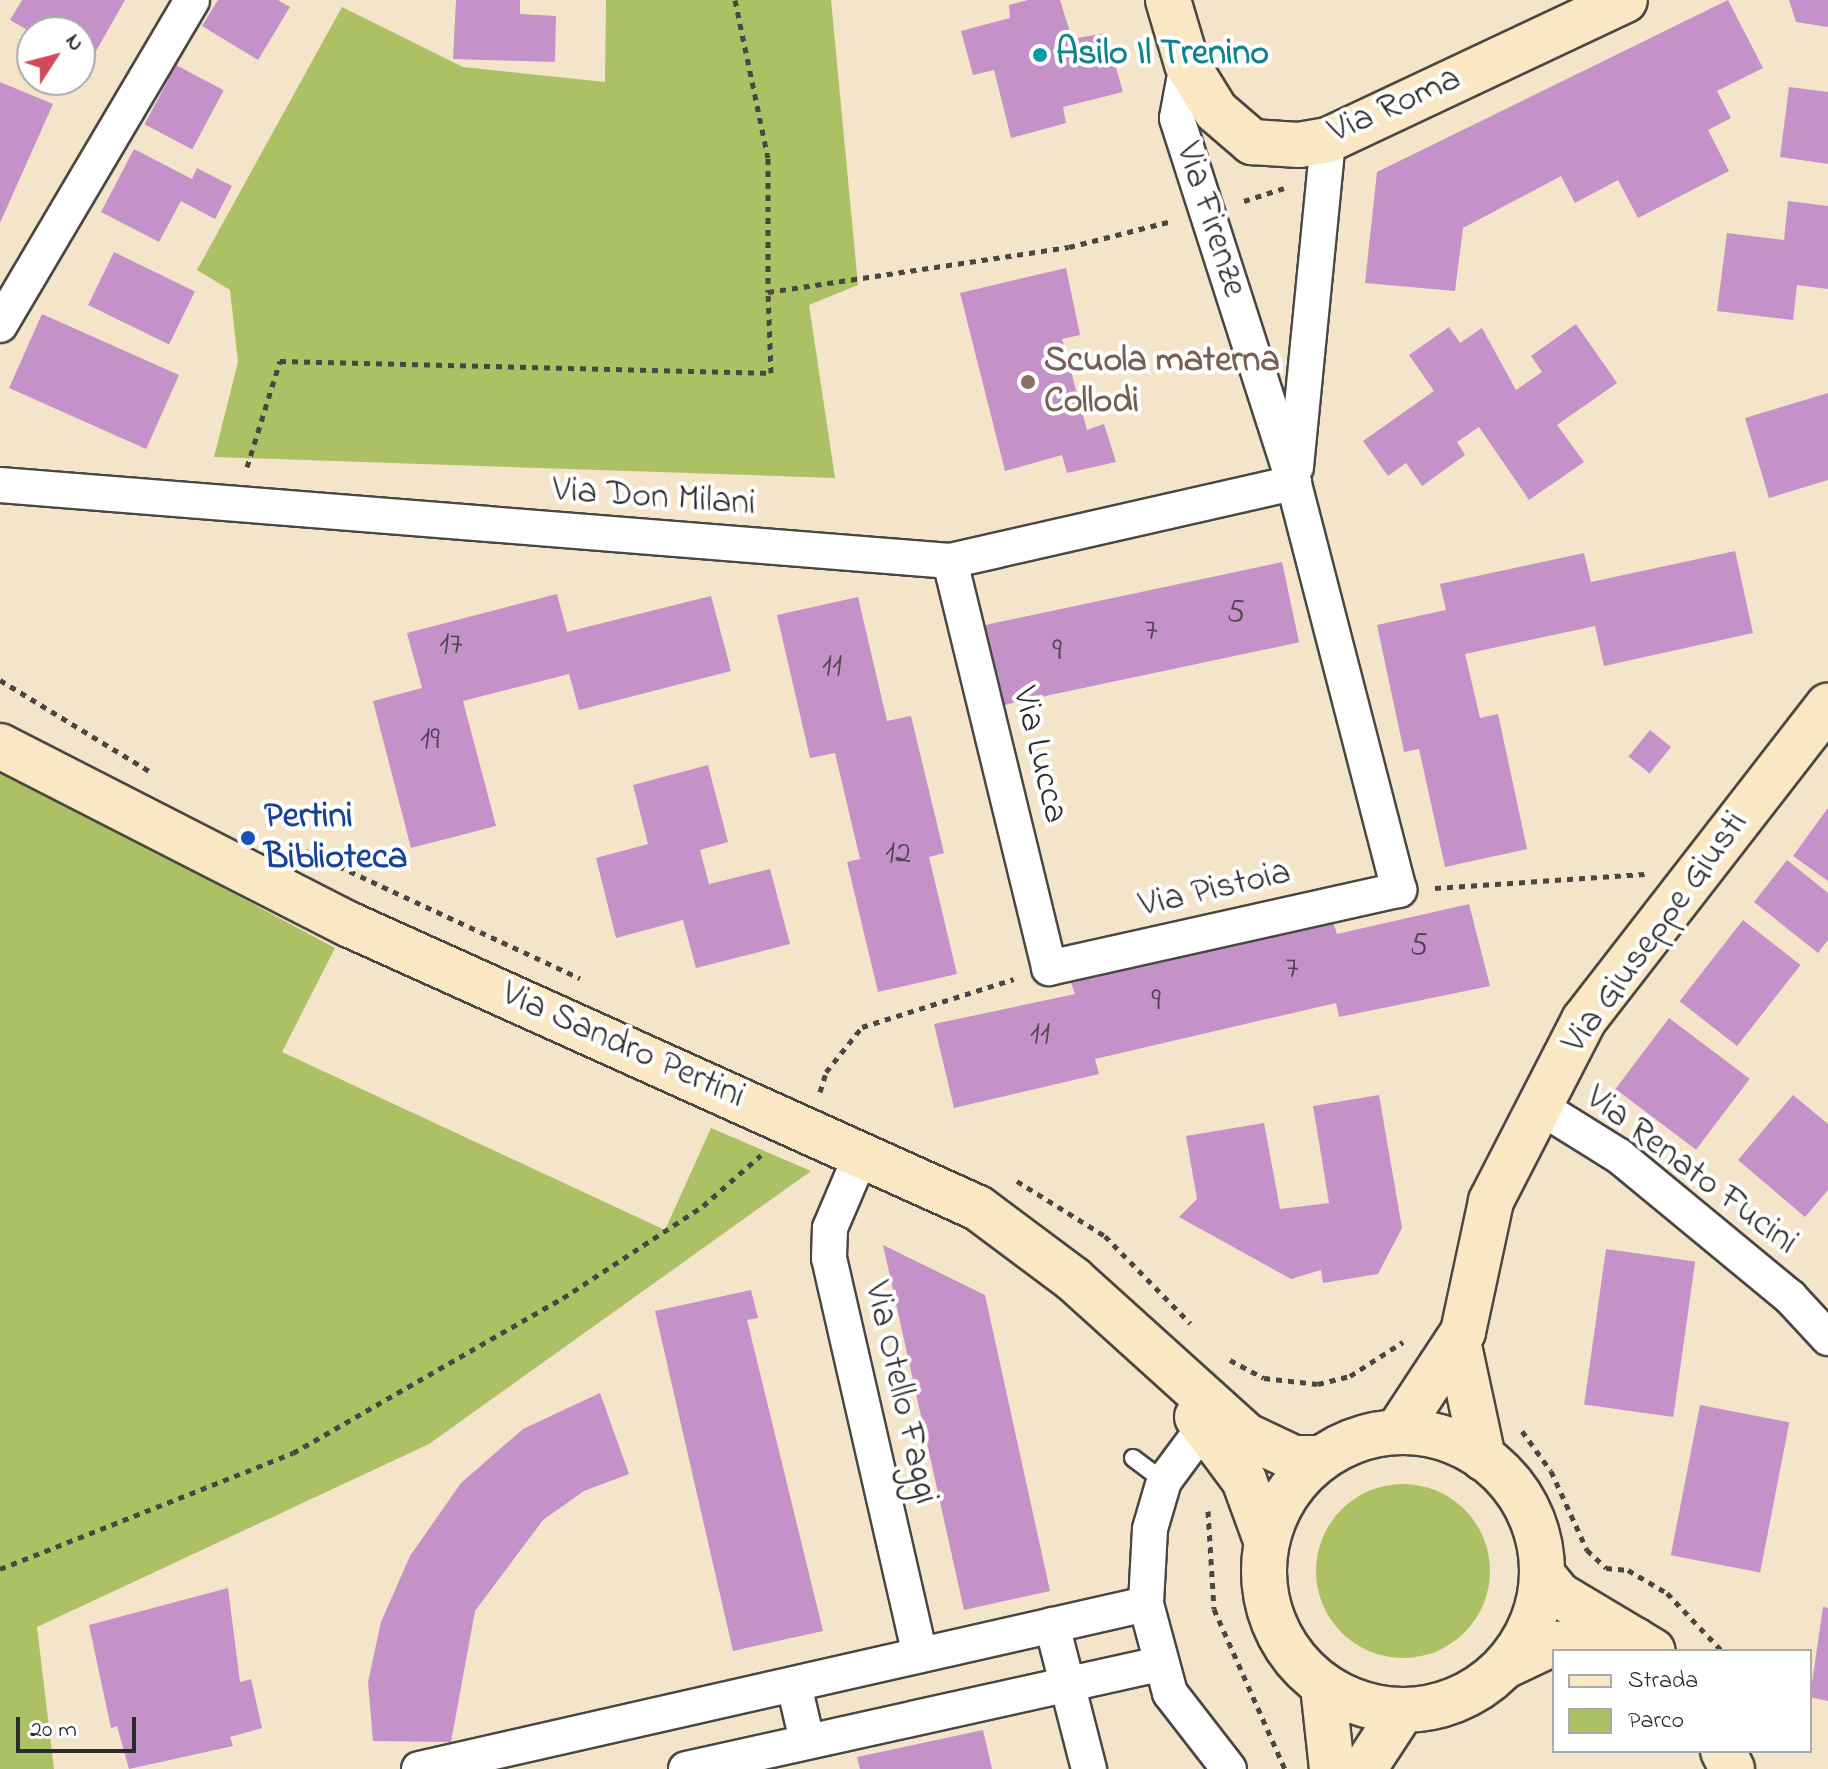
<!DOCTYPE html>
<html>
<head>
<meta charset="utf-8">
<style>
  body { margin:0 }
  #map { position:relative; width:1828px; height:1769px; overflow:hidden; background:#f4e4ca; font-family:"Indie Flower",sans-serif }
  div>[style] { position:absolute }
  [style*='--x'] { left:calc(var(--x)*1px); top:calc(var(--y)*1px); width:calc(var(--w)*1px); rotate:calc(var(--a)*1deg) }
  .green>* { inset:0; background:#adc064 }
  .round { border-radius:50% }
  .building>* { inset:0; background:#c492c8; transform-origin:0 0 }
  .path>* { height:5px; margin-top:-2.5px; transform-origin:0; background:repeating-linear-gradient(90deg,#494743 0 6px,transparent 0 12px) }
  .roads { filter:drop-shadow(2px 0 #494743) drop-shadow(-2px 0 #494743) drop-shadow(0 2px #494743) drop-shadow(0 -2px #494743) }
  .lane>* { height:16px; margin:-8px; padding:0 8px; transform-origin:8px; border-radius:8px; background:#fff }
  .street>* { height:34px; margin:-17px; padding:0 17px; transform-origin:17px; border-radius:17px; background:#fff }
  .secondary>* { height:44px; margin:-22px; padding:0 22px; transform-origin:22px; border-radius:22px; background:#fae7c3 }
  .secondary>.ring { margin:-22px; padding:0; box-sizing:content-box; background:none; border:44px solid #fae7c3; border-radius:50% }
  .dots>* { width:22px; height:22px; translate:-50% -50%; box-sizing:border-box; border:4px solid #fff; border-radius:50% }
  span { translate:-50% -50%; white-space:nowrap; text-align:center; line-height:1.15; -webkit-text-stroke:8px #fff; paint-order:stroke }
  .number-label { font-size:32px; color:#514552 }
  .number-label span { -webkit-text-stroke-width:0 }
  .culture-label { font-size:36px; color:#0d838f; font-weight:700 }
  .left { translate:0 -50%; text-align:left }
  .street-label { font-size:36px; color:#2b2b2b }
  .education-label { font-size:36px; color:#785e54; font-weight:700 }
  .transit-label { font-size:36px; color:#164399; font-weight:700 }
  .legend { position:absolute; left:1552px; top:1649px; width:260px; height:104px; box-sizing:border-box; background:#fff; border:2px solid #aaa; margin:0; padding:10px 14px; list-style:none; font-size:24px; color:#2b2b2b }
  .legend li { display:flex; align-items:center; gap:16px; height:40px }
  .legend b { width:40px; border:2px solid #aaa }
  .north { position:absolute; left:16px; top:16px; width:80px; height:80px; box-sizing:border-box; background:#fff; border:2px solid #aaa; border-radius:50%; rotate:54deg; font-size:22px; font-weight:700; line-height:32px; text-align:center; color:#2b2b2b }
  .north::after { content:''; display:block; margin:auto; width:28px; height:36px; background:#d1495b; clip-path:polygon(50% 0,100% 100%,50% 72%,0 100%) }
  .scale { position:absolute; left:16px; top:1717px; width:120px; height:36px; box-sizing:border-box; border:4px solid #2b2b2b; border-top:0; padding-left:10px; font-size:24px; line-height:28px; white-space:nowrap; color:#2b2b2b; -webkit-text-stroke:6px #fff; paint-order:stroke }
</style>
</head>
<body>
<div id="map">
  <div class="green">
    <i style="clip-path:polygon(606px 0,831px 0,858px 285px,809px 305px,835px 478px,214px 457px,238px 362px,230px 290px,197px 270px,342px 7px,463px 67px,605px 82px)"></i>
    <i style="clip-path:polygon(0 768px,335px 948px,282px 1052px,665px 1230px,711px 1128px,811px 1171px,429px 1444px,37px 1627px,54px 1769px,0 1769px)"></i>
    <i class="round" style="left:1316px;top:1484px;width:174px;height:174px"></i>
  </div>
  <div class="building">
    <i style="clip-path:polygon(22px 0,125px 0,88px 65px,80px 61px,80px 32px,31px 32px,10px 20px)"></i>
    <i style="clip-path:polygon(218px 0,278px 0,290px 7px,258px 60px,202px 26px)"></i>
    <i style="clip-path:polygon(456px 0,520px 0,520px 14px,556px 16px,555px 62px,453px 59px)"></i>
    <i style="clip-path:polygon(1028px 0,1060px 0,1072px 39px,1106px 33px,1123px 92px,1063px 107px,1066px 123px,1011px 138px,994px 70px,973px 75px,961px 31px,1010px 18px,1009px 5px)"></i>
    <i style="clip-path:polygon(1728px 0,1763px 68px,1717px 91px,1731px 118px,1708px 130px,1729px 171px,1638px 218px,1618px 180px,1575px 203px,1561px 176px,1463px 228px,1455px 291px,1365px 283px,1377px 172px)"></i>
    <i style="clip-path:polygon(1789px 0,1828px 0,1828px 27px,1796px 22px)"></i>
    <i style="left:176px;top:65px;width:54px;height:67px;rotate:28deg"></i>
    <i style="clip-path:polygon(0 82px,53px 104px,0 223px)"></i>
    <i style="clip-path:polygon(1789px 87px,1828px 92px,1828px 164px,1780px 157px)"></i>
    <i style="clip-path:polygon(134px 149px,192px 179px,197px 168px,232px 186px,215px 219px,181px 201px,159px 242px,101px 212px)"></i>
    <i style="clip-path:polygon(1788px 201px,1828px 206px,1828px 289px,1797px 285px,1793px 320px,1717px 311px,1727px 233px,1784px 240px)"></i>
    <i style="left:114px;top:252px;width:90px;height:59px;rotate:26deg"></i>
    <i style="clip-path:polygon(1066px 268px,1080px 335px,1062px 339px,1087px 430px,1104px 424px,1116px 462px,1067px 473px,1062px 455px,1005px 471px,960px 293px)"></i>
    <i style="left:42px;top:314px;width:150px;height:81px;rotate:24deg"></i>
    <i style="clip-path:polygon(1576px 324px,1617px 383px,1557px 425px,1584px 462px,1529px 500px,1479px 427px,1457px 442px,1465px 455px,1422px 486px,1406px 463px,1388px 476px,1363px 441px,1434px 391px,1409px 355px,1449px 327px,1460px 343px,1482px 328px,1516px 390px,1542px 372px,1531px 356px)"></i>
    <i style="clip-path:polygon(1828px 393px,1828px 480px,1769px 498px,1745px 418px)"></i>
    <i style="clip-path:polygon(1735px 551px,1753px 633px,1604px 666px,1595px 626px,1465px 654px,1480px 718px,1498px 714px,1527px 849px,1445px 867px,1419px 749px,1404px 752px,1377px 625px,1446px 610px,1440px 584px,1584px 553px,1591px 582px)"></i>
    <i style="left:1282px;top:562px;width:82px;height:303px;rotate:78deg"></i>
    <i style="clip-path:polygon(557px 594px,567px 632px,711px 596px,731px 671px,579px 710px,569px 674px,463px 701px,496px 826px,411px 848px,373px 701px,422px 688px,407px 633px)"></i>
    <i style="clip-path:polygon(858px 597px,887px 721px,911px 716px,944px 853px,929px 857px,957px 974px,878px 992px,847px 862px,860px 859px,835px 753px,810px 758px,777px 615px)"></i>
    <i style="left:1650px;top:730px;width:27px;height:34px;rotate:39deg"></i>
    <i style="clip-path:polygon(708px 765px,728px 842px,700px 850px,709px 884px,770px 869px,790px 944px,696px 968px,683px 920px,616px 938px,596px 858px,648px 844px,633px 785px)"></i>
    <i style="clip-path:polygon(1828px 808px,1828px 881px,1793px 856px)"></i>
    <i style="clip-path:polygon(1787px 860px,1828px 893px,1828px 940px,1818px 953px,1754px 902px)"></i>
    <i style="clip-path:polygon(1469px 904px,1490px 986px,1339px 1017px,1336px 1003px,1095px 1059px,1099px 1074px,954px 1108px,934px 1024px,1075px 994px,1070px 980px,1333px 922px,1337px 934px)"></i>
    <i style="left:1743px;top:920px;width:73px;height:103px;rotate:38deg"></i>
    <i style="left:1669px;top:1018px;width:101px;height:89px;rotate:37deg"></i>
    <i style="clip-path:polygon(1379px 1095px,1402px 1228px,1378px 1274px,1323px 1283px,1321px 1270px,1291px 1279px,1179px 1217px,1197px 1199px,1186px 1136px,1264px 1123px,1280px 1209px,1329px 1203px,1313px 1106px)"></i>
    <i style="clip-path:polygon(1793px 1095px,1828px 1124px,1828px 1190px,1805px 1217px,1738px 1160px)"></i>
    <i style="clip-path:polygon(883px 1245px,985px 1295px,1050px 1591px,964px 1610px)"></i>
    <i style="left:1606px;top:1249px;width:90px;height:157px;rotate:8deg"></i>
    <i style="clip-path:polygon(751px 1290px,758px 1318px,747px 1320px,823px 1631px,733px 1651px,655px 1311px)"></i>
    <i style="clip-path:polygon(600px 1393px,629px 1474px,584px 1491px,543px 1520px,475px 1611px,451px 1742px,373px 1741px,368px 1682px,381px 1622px,410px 1556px,461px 1483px,523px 1429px)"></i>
    <i style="left:1700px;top:1405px;width:91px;height:153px;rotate:11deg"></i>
    <i style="clip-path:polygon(228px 1588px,240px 1682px,251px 1679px,262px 1728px,230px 1737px,233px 1746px,129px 1769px,117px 1726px,111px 1728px,89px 1625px)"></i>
    <i style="clip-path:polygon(1823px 1607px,1828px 1608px,1828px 1701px,1810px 1697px)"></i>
    <i style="clip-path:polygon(983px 1730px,992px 1769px,860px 1769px,857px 1757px)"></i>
  </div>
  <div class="path">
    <i style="--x:735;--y:0;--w:161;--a:78.2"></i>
    <i style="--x:768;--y:158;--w:134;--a:90"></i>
    <i style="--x:1244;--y:201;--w:42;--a:-18"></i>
    <i style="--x:247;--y:467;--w:111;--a:-72.7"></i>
    <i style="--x:280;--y:361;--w:491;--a:1.4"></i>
    <i style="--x:771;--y:373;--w:81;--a:-92.1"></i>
    <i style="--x:768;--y:292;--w:304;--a:-8.5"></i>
    <i style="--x:1069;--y:247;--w:106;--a:-14.2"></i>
    <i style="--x:0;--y:680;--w:177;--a:31.4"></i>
    <i style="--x:306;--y:851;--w:302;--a:24.9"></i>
    <i style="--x:1435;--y:888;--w:210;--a:-3.8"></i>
    <i style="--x:820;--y:1092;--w:21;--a:-73"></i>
    <i style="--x:826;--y:1072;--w:58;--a:-51.3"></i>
    <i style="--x:862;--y:1027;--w:159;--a:-17.5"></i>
    <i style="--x:1017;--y:1181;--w:104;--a:32"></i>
    <i style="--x:1105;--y:1236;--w:122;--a:45.7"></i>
    <i style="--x:1230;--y:1360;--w:38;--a:28"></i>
    <i style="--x:1264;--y:1378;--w:54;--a:6.3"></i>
    <i style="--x:1318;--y:1384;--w:33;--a:-14"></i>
    <i style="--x:1350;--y:1376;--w:63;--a:-32.7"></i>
    <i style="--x:1522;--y:1431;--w:49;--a:54.1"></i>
    <i style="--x:1551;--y:1471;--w:87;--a:65.5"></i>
    <i style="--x:1587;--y:1550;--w:26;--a:43"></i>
    <i style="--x:1606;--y:1568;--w:22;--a:5"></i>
    <i style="--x:1628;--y:1570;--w:45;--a:30.5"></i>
    <i style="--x:1667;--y:1593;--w:80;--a:46.5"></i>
    <i style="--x:1208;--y:1511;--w:98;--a:86.5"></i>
    <i style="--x:1214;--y:1609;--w:175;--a:66.1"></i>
    <i style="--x:0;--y:1569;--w:315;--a:-21.6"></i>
    <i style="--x:293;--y:1453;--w:311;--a:-29.9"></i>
    <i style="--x:563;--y:1298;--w:168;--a:-33.3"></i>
    <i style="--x:703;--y:1206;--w:77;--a:-41.3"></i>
  </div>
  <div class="roads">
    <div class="lane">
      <i style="--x:1133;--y:1458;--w:39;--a:37"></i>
    </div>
    <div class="street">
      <i style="--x:0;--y:325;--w:377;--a:-59.4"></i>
      <i style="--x:1296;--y:467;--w:329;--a:-84.4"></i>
      <i style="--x:0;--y:485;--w:953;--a:4.57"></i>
      <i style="--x:950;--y:561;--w:353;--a:-12.8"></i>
      <i style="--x:950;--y:561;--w:419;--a:76.3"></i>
      <i style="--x:1049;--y:968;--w:359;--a:-12.6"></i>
      <i style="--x:1399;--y:890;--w:420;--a:-104.5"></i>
      <i style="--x:1294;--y:483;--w:383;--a:-107.8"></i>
      <i style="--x:1177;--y:118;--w:55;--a:-79.5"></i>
      <i style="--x:1537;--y:1105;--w:97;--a:31.9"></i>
      <i style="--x:1619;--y:1156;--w:222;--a:39.5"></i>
      <i style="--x:1790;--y:1297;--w:56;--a:47.2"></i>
      <i style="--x:862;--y:1153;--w:82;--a:113.1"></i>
      <i style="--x:830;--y:1228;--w:30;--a:92"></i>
      <i style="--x:829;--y:1258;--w:406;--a:77.1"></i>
      <i style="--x:1204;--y:1427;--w:67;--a:126.5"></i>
      <i style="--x:1164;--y:1481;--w:50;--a:106.3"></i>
      <i style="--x:1150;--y:1529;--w:75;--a:93.1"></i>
      <i style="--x:1146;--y:1604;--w:92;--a:74.9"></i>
      <i style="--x:1170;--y:1693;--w:96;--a:52.2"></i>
      <i style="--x:1052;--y:1625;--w:149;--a:75.6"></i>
      <i style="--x:794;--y:1685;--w:57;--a:76.9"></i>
      <i style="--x:419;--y:1769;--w:745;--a:-12.79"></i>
      <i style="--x:686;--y:1769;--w:485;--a:-12.5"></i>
    </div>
    <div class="secondary">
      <i style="--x:1168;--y:0;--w:67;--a:73.5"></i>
      <i style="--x:1187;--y:64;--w:55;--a:58.3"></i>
      <i style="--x:1216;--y:111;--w:48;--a:40.7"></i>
      <i style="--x:1252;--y:142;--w:47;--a:3.7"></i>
      <i style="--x:1299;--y:145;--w:29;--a:-10"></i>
      <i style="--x:1328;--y:140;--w:328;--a:-25.2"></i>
      <i style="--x:0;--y:746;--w:391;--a:27.1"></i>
      <i style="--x:348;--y:924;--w:691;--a:24.27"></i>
      <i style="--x:978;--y:1208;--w:119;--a:36.8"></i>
      <i style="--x:1073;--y:1279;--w:234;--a:42.1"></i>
      <i style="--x:1247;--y:1436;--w:52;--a:25.1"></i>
      <i style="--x:1294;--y:1458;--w:26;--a:0"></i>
      <i style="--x:1458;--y:1341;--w:120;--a:77.9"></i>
      <i style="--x:1197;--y:1417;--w:79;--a:53.3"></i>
      <i style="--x:1244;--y:1480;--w:64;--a:69.9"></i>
      <i style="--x:1397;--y:1432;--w:120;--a:-56.6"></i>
      <i style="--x:1463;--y:1332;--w:134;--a:-77.9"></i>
      <i style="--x:1491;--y:1201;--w:203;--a:-62.8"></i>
      <i style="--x:1584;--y:1020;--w:398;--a:-52.2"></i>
      <i class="ring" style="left:1264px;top:1432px;width:234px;height:234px"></i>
      <i style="--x:1542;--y:1574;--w:27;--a:51"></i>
      <i style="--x:1559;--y:1595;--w:109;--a:30.8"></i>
      <i style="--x:1505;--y:1666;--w:52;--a:-25.1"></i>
      <i style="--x:1552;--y:1644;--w:83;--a:-2.8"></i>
      <i style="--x:1323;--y:1686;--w:83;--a:83.8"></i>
      <i style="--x:1723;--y:1751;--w:20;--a:63"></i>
      <i style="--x:1364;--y:1769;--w:69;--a:-56.8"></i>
    </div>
  </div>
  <div class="dots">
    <i style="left:1040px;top:55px;background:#0f9aa8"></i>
    <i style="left:1028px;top:382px;background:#8d6e63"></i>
    <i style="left:248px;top:838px;background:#1a4fb4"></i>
  </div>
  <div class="number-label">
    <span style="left:1236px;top:614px">5</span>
    <span style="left:1151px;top:632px">7</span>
    <span style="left:451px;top:646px">17</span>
    <span style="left:1057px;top:652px">9</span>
    <span style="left:832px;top:668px">11</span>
    <span style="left:430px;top:741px">19</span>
    <span style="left:898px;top:855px">12</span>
    <span style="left:1419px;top:947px">5</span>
    <span style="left:1292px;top:970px">7</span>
    <span style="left:1156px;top:1002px">9</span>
    <span style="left:1040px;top:1036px">11</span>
  </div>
  <div class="culture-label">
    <span class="left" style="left:1056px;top:55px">Asilo Il Trenino</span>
  </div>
  <div class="street-label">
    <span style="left:1395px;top:106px;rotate:-24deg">Via Roma</span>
    <span style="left:1210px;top:220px;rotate:72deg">Via Firenze</span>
    <span style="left:654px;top:498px;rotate:4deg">Via Don Milani</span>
    <span style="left:1039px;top:755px;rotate:76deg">Via Lucca</span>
    <span style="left:1215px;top:890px;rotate:-13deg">Via Pistoia</span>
    <span style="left:1656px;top:933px;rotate:-54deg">Via Giuseppe Giusti</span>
    <span style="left:623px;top:1046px;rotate:24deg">Via Sandro Pertini</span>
    <span style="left:1691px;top:1171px;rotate:37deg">Via Renato Fucini</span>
    <span style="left:900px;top:1393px;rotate:77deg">Via Otello Faggi</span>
  </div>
  <div class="education-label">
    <span class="left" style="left:1044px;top:382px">Scuola materna<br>Collodi</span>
  </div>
  <div class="transit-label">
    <span class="left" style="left:264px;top:838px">Pertini<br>Biblioteca</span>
  </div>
  <ul class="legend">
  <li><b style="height:10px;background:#fae7c3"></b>Strada</li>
  <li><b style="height:22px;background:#adc064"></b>Parco</li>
  </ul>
  <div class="north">N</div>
  <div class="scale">20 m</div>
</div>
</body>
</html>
